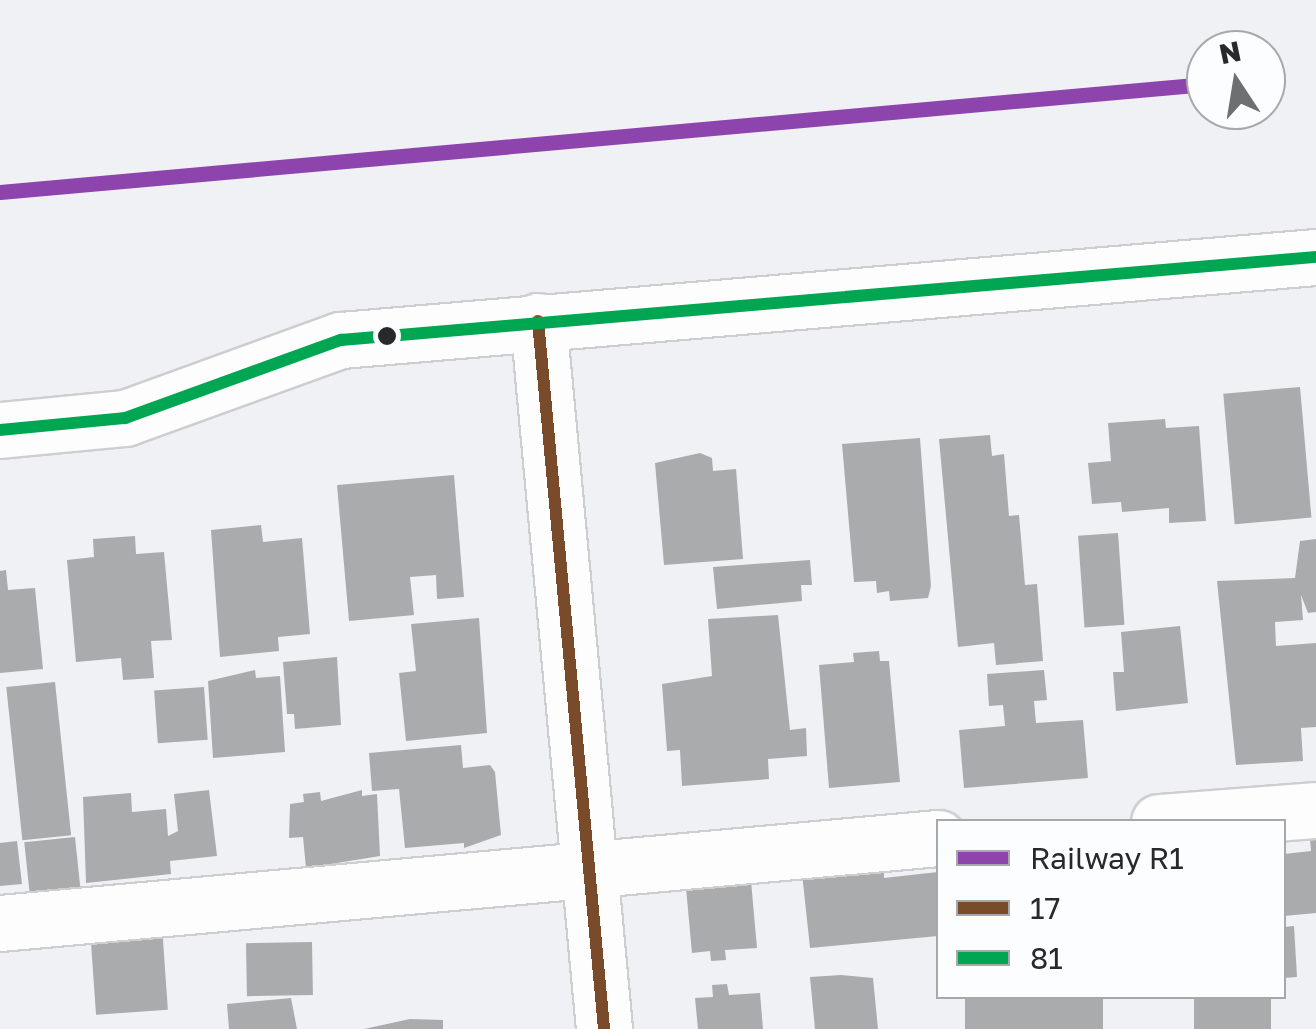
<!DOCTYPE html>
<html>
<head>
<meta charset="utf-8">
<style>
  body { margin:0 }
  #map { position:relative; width:1316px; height:1029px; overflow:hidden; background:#eff1f4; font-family:"Golos Text",sans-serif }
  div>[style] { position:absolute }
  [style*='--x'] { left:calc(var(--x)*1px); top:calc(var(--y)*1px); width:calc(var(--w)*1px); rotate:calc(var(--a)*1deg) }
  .building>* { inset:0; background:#a9abad; transform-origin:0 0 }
  .roads { filter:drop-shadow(2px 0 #ccced0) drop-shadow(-2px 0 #ccced0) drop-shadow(0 2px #ccced0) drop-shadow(0 -2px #ccced0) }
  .minor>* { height:55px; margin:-27.5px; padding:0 27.5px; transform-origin:27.5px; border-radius:27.5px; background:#fdfdfd }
  .bus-1>* { height:12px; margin:-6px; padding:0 6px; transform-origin:6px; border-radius:6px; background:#7a4b2a }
  .bus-2>* { height:12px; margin:-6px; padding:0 6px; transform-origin:6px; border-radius:6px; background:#00a651 }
  .rail-1>* { height:15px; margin:-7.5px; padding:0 7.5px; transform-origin:7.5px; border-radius:7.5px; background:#8e44ad }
  .dots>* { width:28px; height:28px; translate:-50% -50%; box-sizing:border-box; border:5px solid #fcfdff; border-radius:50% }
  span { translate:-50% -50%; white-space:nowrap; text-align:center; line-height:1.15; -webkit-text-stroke:10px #fcfdff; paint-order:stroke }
  .legend { position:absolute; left:936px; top:819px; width:350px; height:180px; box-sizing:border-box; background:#fcfdff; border:2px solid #a7a8aa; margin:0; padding:12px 18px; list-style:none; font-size:30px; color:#27292b }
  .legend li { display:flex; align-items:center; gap:20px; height:50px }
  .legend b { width:50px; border:2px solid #a7a8aa }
  .north { position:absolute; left:1186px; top:30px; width:100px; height:100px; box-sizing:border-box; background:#fcfdff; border:2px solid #a7a8aa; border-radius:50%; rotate:348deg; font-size:28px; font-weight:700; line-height:40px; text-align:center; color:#27292b }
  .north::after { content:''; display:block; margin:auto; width:35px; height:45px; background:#6d6f71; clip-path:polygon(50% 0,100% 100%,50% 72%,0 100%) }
</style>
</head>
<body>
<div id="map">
  <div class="building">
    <i style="left:1300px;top:387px;width:131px;height:77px;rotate:85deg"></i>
    <i style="clip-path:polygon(1165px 419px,1166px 428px,1199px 426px,1206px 521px,1169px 523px,1169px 508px,1122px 512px,1121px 502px,1092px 504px,1088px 463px,1111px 461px,1108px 423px)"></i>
    <i style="clip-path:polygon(990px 435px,992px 456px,1004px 454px,1009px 516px,1019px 515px,1025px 585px,1037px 584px,1043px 661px,996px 665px,994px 643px,958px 647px,939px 439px)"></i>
    <i style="clip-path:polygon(920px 438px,931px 586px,928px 598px,890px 601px,889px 591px,877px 593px,876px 581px,854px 582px,842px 444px)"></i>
    <i style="clip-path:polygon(700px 453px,712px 458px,713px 471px,736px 469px,743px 559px,664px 565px,655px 463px)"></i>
    <i style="clip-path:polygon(454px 475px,464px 597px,437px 599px,436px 575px,410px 577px,414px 615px,349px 621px,337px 485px)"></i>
    <i style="clip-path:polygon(261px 525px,263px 542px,302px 538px,310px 634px,278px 637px,279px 651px,220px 657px,211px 530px)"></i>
    <i style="left:1118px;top:533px;width:92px;height:40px;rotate:86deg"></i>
    <i style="clip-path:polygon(135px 536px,136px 554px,164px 552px,172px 640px,151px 641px,154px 678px,123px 680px,121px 658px,76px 662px,67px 560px,94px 557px,93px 539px)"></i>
    <i style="clip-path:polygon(1316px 539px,1316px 612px,1308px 613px,1301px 595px,1303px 620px,1275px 622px,1276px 646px,1316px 643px,1316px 727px,1301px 728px,1303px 761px,1236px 765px,1217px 581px,1295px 578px,1300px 541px)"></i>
    <i style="clip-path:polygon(810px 560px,812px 585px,801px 585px,802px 601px,717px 609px,713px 567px)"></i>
    <i style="clip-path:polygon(6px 570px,8px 590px,35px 588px,43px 669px,0 673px,0 571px)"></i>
    <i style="clip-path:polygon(778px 615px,790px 730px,806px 728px,807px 756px,768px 759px,769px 779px,682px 786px,680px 750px,667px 751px,662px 684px,712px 676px,708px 619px)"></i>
    <i style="clip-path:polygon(479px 618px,487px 733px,406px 741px,399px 673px,416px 671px,411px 624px)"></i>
    <i style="clip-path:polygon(1180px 626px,1188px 703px,1116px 711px,1113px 672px,1124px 672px,1121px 632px)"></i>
    <i style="clip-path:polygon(879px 651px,880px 661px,889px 661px,900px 782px,829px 788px,819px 665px,854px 662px,853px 653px)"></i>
    <i style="clip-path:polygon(337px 657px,341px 725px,295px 729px,294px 714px,287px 714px,283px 662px)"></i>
    <i style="clip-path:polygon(255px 670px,256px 678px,280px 676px,285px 752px,213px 758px,208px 681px)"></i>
    <i style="clip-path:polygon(1044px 670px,1047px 700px,1034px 701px,1036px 723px,1083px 720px,1088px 778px,964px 788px,959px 730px,1005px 726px,1003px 705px,989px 706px,987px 674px)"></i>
    <i style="left:55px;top:682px;width:154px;height:49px;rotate:84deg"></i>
    <i style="left:204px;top:687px;width:53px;height:50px;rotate:86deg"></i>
    <i style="clip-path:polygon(461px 745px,463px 768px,490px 765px,495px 772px,501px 835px,464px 848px,464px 843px,405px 848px,399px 789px,372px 791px,369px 753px)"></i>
    <i style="clip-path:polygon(209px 790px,217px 856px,170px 861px,171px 874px,86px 883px,83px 797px,131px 793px,132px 812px,166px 809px,168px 836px,178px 831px,174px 794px)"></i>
    <i style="clip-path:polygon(362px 790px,362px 796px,377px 794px,380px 856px,306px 868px,303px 837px,289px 838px,290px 804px,304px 802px,303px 794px,320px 792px,321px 801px)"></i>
    <i style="left:75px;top:837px;width:50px;height:51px;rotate:84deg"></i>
    <i style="clip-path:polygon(1310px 839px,1316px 839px,1316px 913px,1284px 916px,1284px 854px,1311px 851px)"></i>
    <i style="clip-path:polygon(17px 841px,22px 884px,0 886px,0 843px)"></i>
    <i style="clip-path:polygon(884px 868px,884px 878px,938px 872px,938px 936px,810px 948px,802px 873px)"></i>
    <i style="clip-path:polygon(751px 881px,757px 948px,725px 950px,726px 960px,711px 961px,710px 951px,692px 953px,686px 888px)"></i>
    <i style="left:162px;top:926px;width:84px;height:72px;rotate:86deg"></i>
    <i style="clip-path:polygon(1294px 926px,1297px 977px,1284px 978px,1284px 927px)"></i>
    <i style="left:312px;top:942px;width:53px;height:66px;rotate:89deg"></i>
    <i style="clip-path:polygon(841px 975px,873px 978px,878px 1029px,815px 1029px,810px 977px)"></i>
    <i style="clip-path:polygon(727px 984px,729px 995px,760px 993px,763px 1029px,698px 1029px,695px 998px,713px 997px,712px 985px)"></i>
    <i style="left:965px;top:996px;width:138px;height:33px"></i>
    <i style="left:1194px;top:996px;width:77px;height:33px"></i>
    <i style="clip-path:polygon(291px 998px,297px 1029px,229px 1029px,227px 1004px)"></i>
    <i style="clip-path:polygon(410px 1019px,443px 1020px,443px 1029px,364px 1029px)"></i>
  </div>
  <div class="roads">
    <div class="minor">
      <i style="--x:538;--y:321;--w:711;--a:84.67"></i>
      <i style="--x:0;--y:430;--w:126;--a:-5.5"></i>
      <i style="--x:125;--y:418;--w:230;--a:-19.9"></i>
      <i style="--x:341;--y:340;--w:979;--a:-4.87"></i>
      <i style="--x:1159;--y:822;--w:157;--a:-4.4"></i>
      <i style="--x:0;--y:923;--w:942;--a:-5.18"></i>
    </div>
  </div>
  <div class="bus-1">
    <i style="--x:538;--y:321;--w:711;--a:84.67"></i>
  </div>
  <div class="bus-2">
    <i style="--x:0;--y:430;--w:126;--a:-5.5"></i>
    <i style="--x:125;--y:418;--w:230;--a:-19.9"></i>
    <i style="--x:341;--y:340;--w:979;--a:-4.87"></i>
  </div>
  <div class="rail-1">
    <i style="--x:0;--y:192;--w:1211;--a:-5.12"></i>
  </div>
  <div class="dots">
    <i style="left:387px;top:336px;background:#27292b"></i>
  </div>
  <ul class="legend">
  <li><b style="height:12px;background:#8e44ad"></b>Railway R1</li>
  <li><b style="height:12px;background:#7a4b2a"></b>17</li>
  <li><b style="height:12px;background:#00a651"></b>81</li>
  </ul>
  <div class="north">N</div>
</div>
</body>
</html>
